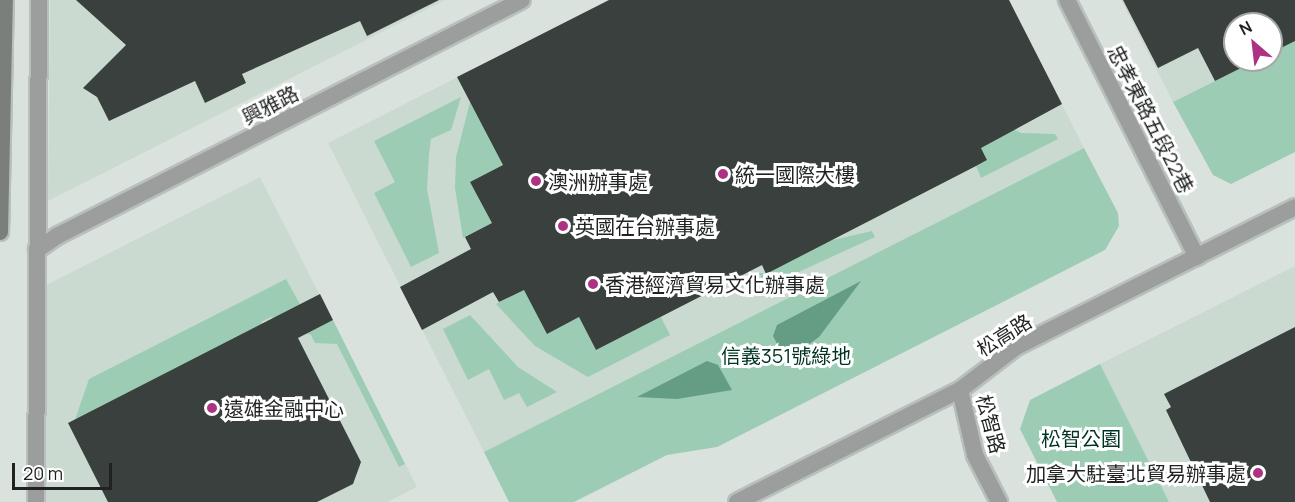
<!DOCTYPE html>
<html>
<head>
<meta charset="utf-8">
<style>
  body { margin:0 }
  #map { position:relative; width:1295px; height:502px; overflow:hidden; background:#dae2de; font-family:Manrope,"Noto Sans TC",sans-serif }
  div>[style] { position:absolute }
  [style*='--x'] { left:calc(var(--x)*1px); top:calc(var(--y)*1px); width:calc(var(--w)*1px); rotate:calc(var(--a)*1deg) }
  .built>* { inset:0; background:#cadad1 }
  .green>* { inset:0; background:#9dccb5 }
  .water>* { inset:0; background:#649d83 }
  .building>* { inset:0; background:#39403d }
  .roads { filter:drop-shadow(2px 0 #b8bfbc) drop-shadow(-2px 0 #b8bfbc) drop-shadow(0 2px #b8bfbc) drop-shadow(0 -2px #b8bfbc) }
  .pedestrian>* { height:16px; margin:-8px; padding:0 8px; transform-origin:8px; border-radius:8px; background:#9b9e9d }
  .tertiary>* { height:16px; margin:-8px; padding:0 8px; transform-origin:8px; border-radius:8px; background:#9b9e9d }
  .secondary>* { height:16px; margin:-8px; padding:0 8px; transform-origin:8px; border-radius:8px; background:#7a7f7c }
  .dots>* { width:16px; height:16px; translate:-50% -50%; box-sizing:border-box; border:3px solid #fff; border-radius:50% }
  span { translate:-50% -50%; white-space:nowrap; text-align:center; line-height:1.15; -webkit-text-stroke:6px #fff; paint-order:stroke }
  .street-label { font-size:20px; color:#1f2220 }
  .poi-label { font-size:20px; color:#1f2220 }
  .left { translate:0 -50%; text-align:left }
  .right { translate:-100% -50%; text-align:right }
  .park-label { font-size:20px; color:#003422 }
  .north { position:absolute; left:1223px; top:12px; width:60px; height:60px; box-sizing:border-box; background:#fff; border:2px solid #a5a7a6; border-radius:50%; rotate:332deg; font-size:16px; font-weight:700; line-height:24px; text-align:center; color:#1f2220 }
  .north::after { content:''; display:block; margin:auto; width:21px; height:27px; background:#ad3284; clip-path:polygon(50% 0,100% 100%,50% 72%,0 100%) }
  .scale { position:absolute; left:12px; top:463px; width:100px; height:27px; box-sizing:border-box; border:3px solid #1f2220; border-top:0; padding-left:8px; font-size:18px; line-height:21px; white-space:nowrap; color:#1f2220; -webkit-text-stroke:4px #fff; paint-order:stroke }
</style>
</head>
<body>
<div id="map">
  <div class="built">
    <i style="clip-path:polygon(50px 0,445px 0,48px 201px)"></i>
    <i style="clip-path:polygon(609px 0,1009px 0,1084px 148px,484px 452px,328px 143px)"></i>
    <i style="clip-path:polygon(1121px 0,1295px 0,1271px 24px,1235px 24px,1235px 60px,1257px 60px,1173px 102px)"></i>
    <i style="clip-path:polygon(260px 177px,417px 487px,387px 502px,45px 502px,46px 285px)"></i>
    <i style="clip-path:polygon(1295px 266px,1295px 502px,1169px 502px,1100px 364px)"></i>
  </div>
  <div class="green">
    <i style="clip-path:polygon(1295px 41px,1295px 152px,1231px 184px,1213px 175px,1173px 102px,1257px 60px,1271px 60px,1271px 53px)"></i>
    <i style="clip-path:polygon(461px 97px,451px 130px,431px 139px,429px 154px,427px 189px,439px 253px,411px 267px,374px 193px,395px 182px,374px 141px)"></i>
    <i style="clip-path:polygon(471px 98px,503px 165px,470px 182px,474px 189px,479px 187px,496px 221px,463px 238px,455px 188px,456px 157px)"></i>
    <i style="clip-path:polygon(1003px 124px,1021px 133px,1055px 134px,1058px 139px,981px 178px,976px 166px,987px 160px,981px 148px)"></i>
    <i style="clip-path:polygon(1084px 148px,1118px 213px,1119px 226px,1105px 250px,717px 447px,667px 455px,574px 502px,509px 502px,484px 452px)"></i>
    <i style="clip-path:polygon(872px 231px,875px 237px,766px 287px,759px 273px,766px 273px,829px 241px)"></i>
    <i style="clip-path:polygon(286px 279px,314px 329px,333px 320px,405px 464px,399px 467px,337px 344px,315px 343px,311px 335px,271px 317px,261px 322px,262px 325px,75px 420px,89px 379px)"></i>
    <i style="clip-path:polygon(530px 286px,547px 334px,579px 317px,596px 350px,661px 317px,670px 335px,588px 377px,535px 346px,496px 304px)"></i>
    <i style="clip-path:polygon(470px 315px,518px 367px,557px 392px,527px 407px,519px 393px,504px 400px,489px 369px,468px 380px,443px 329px)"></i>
    <i style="clip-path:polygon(1100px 364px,1169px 502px,1057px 502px,1020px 429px,1030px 400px)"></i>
  </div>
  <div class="water">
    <i style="clip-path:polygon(861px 281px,819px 337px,786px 361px,773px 336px,777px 325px)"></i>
    <i style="clip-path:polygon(707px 361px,718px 365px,732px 390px,677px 399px,637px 397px)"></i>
  </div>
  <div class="building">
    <i style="clip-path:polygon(76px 0,439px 0,367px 36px,360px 21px,242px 74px,246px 83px,205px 103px,195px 81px,109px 121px,97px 97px,83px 88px,126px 45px)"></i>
    <i style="clip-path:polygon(609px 0,1009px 0,1062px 104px,981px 148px,987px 160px,976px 166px,766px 274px,762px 265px,596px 350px,579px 317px,547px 334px,524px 290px,499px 302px,493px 292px,422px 330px,400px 287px,471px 249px,465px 237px,492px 223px,470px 182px,503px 165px,457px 77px)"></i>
    <i style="clip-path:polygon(1123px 0,1295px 0,1295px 41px,1271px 53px,1271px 24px,1235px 24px,1235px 60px,1257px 60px,1215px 81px,1198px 48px,1158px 68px)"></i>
    <i style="clip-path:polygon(320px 294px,333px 320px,298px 338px,361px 462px,353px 484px,317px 502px,108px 502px,68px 423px)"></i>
    <i style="clip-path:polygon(1295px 327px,1295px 502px,1210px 502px,1166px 410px,1171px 407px,1164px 394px)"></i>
  </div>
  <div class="roads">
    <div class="pedestrian">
      <i style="--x:37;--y:250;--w:24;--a:-35"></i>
      <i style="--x:57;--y:236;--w:521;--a:-26.91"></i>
    </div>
    <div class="tertiary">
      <i style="--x:1067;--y:0;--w:288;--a:63.2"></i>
      <i style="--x:960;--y:390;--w:67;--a:77"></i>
      <i style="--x:975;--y:455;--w:53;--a:62.9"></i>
      <i style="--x:36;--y:502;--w:502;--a:-89.66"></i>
      <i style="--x:737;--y:502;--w:250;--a:-26.7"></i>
      <i style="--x:960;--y:390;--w:71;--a:-37.5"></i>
      <i style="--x:1016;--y:347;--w:312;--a:-26.6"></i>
    </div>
    <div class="secondary">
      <i style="--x:0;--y:232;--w:232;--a:-88.8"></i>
    </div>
  </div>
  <div class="dots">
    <i style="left:723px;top:174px;background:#ad3284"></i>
    <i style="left:536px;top:181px;background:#ad3284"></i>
    <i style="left:563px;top:226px;background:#ad3284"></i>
    <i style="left:593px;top:284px;background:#ad3284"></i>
    <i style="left:212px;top:408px;background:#ad3284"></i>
    <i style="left:1258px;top:473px;background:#ad3284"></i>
  </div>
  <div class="street-label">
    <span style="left:270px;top:105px;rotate:-27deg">興雅路</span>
    <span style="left:1151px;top:119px;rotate:63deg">忠孝東路五段22巷</span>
    <span style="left:1004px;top:335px;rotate:-32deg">松高路</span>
    <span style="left:991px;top:424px;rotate:75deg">松智路</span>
  </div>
  <div class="poi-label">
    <span class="left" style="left:735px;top:174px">統一國際大樓</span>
    <span class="left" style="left:548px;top:181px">澳洲辦事處</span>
    <span class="left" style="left:575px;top:226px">英國在台辦事處</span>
    <span class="left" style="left:605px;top:284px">香港經濟貿易文化辦事處</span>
    <span class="left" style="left:224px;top:408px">遠雄金融中心</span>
    <span class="right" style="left:1246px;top:473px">加拿大駐臺北貿易辦事處</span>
  </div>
  <div class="park-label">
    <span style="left:786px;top:355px">信義351號綠地</span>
    <span style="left:1081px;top:438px">松智公園</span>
  </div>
  <div class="north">N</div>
  <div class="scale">20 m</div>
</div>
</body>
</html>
